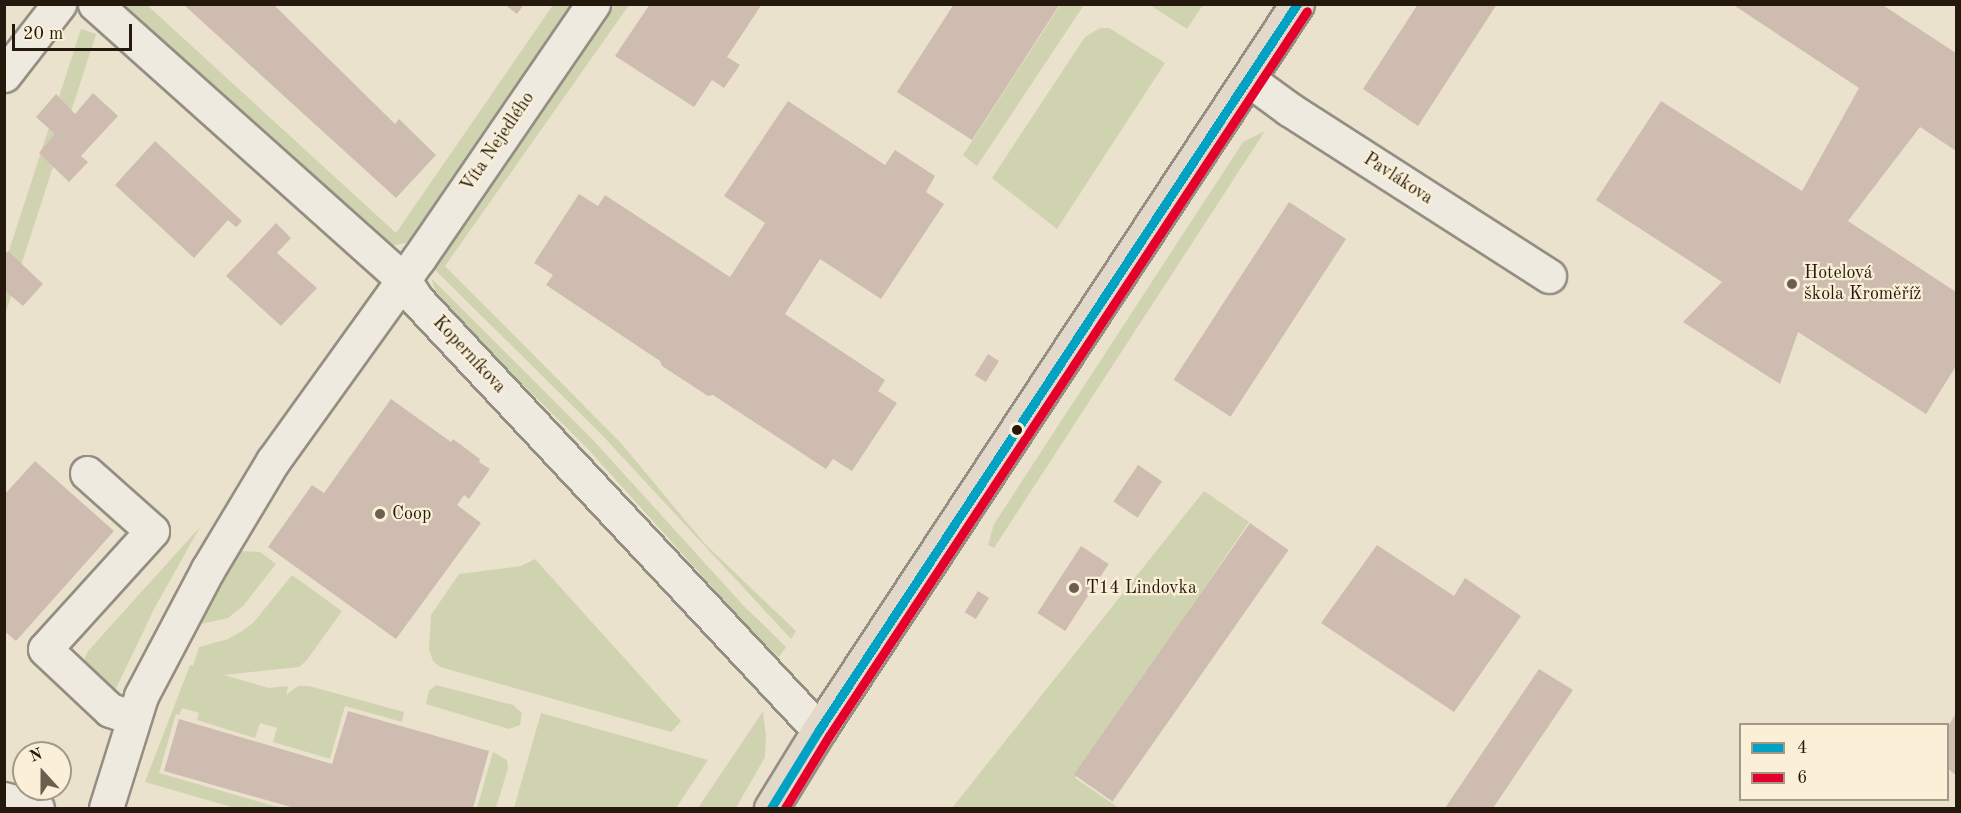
<!DOCTYPE html>
<html>
<head>
<meta charset="utf-8">
<style>
  body { margin:0 }
  #map { position:relative; width:1961px; height:813px; overflow:hidden; background:#ebe2ce; font-family:"Old Standard TT",serif }
  div>[style] { position:absolute }
  [style*='--x'] { left:calc(var(--x)*1px); top:calc(var(--y)*1px); width:calc(var(--w)*1px); rotate:calc(var(--a)*1deg) }
  .green>* { inset:0; background:#d0d3af; transform-origin:0 0 }
  .building>* { inset:0; background:#cebcb0; transform-origin:0 0 }
  .roads { filter:drop-shadow(2px 0 #958e82) drop-shadow(-2px 0 #958e82) drop-shadow(0 2px #958e82) drop-shadow(0 -2px #958e82) }
  .minor>* { height:33px; margin:-16.5px; padding:0 16.5px; transform-origin:16.5px; border-radius:16.5px; background:#eeeadf }
  .major>* { height:33px; margin:-16.5px; padding:0 16.5px; transform-origin:16.5px; border-radius:16.5px; background:#e2d9ca }
  .bus-1>* { height:9px; margin:-4.5px; padding:0 4.5px; transform-origin:4.5px; border-radius:4.5px; background:#02a2c4 }
  .bus-2>* { height:9px; margin:-4.5px; padding:0 4.5px; transform-origin:4.5px; border-radius:4.5px; background:#e4002b }
  .dots>* { width:16px; height:16px; translate:-50% -50%; box-sizing:border-box; border:3px solid #faefd7; border-radius:50% }
  span { translate:-50% -50%; white-space:nowrap; text-align:center; line-height:1.15; -webkit-text-stroke:4.5px #faefd7; paint-order:stroke }
  .street-label { font-size:18px; color:#24190c }
  .poi-label { font-size:18px; color:#24190c }
  .left { translate:0 -50%; text-align:left }
  .frame { position:absolute; inset:0; border:6px solid #24190c; pointer-events:none }
  .legend { position:absolute; left:1739px; top:723px; width:210px; height:78px; box-sizing:border-box; background:#faefd7; border:2px solid #a49986; margin:0; padding:8px 10px; list-style:none; font-size:18px; color:#24190c }
  .legend li { display:flex; align-items:center; gap:12px; height:30px }
  .legend b { width:30px; border:2px solid #a49986 }
  .north { position:absolute; left:12px; top:741px; width:60px; height:60px; box-sizing:border-box; background:#faefd7; border:2px solid #a49986; border-radius:50%; rotate:339deg; font-size:16px; font-weight:700; line-height:24px; text-align:center; color:#24190c }
  .north::after { content:''; display:block; margin:auto; width:21px; height:27px; background:#6a5f50; clip-path:polygon(50% 0,100% 100%,50% 72%,0 100%) }
  .scale { position:absolute; left:12px; top:24px; width:120px; height:27px; box-sizing:border-box; border:3px solid #24190c; border-top:0; padding-left:8px; font-size:18px; line-height:21px; white-space:nowrap; color:#24190c; -webkit-text-stroke:4px #faefd7; paint-order:stroke }
</style>
</head>
<body>
<div id="map">
  <div class="green">
    <i style="clip-path:polygon(1061px 4px,1084px 5px,977px 166px,963px 155px)"></i>
    <i style="clip-path:polygon(118px 5px,147px 5px,396px 233px,553px 5px,578px 5px,423px 230px,409px 242px,396px 245px,383px 244px)"></i>
    <i style="clip-path:polygon(615px 5px,629px 5px,445px 266px,621px 443px,705px 544px,796px 631px,791px 639px,601px 434px,431px 266px,548px 87px,570px 70px)"></i>
    <i style="clip-path:polygon(1150px 5px,1203px 5px,1187px 29px)"></i>
    <i style="clip-path:polygon(1100px 28px,1109px 28px,1165px 63px,1057px 229px,992px 178px,1085px 37px)"></i>
    <i style="left:81px;top:29px;width:16px;height:364px;rotate:18deg"></i>
    <i style="clip-path:polygon(1265px 131px,994px 548px,988px 545px,994px 524px,1243px 142px)"></i>
    <i style="clip-path:polygon(431px 278px,594px 441px,743px 605px,786px 647px,779px 657px,767px 648px,588px 449px,440px 303px)"></i>
    <i style="clip-path:polygon(1204px 491px,1249px 522px,1075px 778px,1119px 808px,952px 808px)"></i>
    <i style="clip-path:polygon(200px 527px,154px 609px,111px 699px,83px 663px,88px 651px)"></i>
    <i style="clip-path:polygon(239px 551px,260px 552px,276px 564px,243px 606px,228px 618px,201px 624px,196px 620px,229px 554px)"></i>
    <i style="clip-path:polygon(535px 559px,681px 721px,671px 732px,440px 667px,433px 661px,429px 650px,431px 615px,459px 574px,521px 566px)"></i>
    <i style="clip-path:polygon(292px 575px,342px 611px,307px 660px,299px 667px,224px 675px,269px 688px,288px 686px,286px 695px,298px 686px,309px 686px,404px 712px,402px 722px,345px 706px,330px 759px,273px 742px,277px 728px,260px 723px,255px 738px,197px 720px,199px 713px,182px 708px,179px 715px,176px 714px,159px 773px,281px 808px,235px 808px,145px 782px,190px 665px,193px 666px,199px 647px,228px 639px,242px 631px,254px 622px)"></i>
    <i style="clip-path:polygon(436px 685px,513px 705px,522px 713px,520px 725px,509px 729px,426px 704px,429px 691px)"></i>
    <i style="clip-path:polygon(763px 711px,766px 736px,765px 757px,736px 808px,698px 808px)"></i>
    <i style="clip-path:polygon(541px 713px,708px 760px,676px 808px,514px 808px)"></i>
    <i style="clip-path:polygon(493px 752px,507px 760px,508px 768px,496px 808px,477px 808px)"></i>
  </div>
  <div class="building">
    <i style="clip-path:polygon(183px 4px,273px 4px,395px 124px,399px 119px,436px 155px,396px 198px)"></i>
    <i style="clip-path:polygon(504px 4px,524px 4px,517px 14px)"></i>
    <i style="clip-path:polygon(650px 4px,762px 4px,727px 57px,740px 65px,724px 88px,712px 80px,694px 107px,615px 56px)"></i>
    <i style="clip-path:polygon(954px 4px,1060px 4px,972px 140px,897px 92px)"></i>
    <i style="clip-path:polygon(1418px 4px,1497px 4px,1418px 126px,1363px 89px)"></i>
    <i style="clip-path:polygon(1732px 4px,1881px 4px,1956px 53px,1956px 151px,1920px 127px,1848px 221px,1956px 292px,1956px 366px,1926px 414px,1798px 332px,1780px 384px,1683px 322px,1722px 282px,1596px 200px,1661px 101px,1802px 191px,1859px 88px)"></i>
    <i style="clip-path:polygon(93px 93px,118px 116px,81px 156px,88px 162px,69px 182px,39px 153px,55px 134px,36px 117px,56px 94px,75px 114px)"></i>
    <i style="clip-path:polygon(788px 101px,885px 165px,895px 150px,935px 176px,926px 192px,944px 204px,881px 299px,820px 259px,785px 314px,885px 380px,878px 391px,897px 403px,852px 471px,833px 459px,826px 469px,713px 395px,708px 396px,662px 366px,660px 361px,546px 285px,553px 275px,534px 263px,579px 194px,598px 206px,605px 195px,730px 277px,765px 223px,724px 196px)"></i>
    <i style="clip-path:polygon(155px 141px,242px 221px,236px 227px,228px 220px,194px 258px,115px 185px)"></i>
    <i style="left:1289px;top:202px;width:68px;height:212px;rotate:33deg"></i>
    <i style="clip-path:polygon(276px 223px,291px 238px,277px 253px,317px 288px,281px 326px,226px 276px)"></i>
    <i style="clip-path:polygon(8px 251px,43px 284px,23px 306px,4px 290px,4px 255px)"></i>
    <i style="left:988px;top:354px;width:13px;height:25px;rotate:32deg"></i>
    <i style="clip-path:polygon(391px 399px,451px 442px,453px 439px,480px 459px,479px 462px,490px 469px,469px 499px,464px 495px,457px 505px,481px 523px,396px 639px,268px 547px,312px 485px,324px 493px)"></i>
    <i style="clip-path:polygon(35px 461px,114px 531px,16px 641px,4px 631px,4px 495px)"></i>
    <i style="left:1138px;top:465px;width:29px;height:44px;rotate:34deg"></i>
    <i style="left:1250px;top:523px;width:47px;height:307px;rotate:35deg"></i>
    <i style="clip-path:polygon(1377px 545px,1454px 596px,1465px 578px,1521px 616px,1454px 712px,1321px 623px)"></i>
    <i style="left:1081px;top:546px;width:33px;height:80px;rotate:33deg"></i>
    <i style="left:978px;top:591px;width:13px;height:25px;rotate:32deg"></i>
    <i style="clip-path:polygon(1539px 669px,1573px 690px,1493px 808px,1445px 808px)"></i>
    <i style="clip-path:polygon(348px 711px,489px 751px,473px 808px,294px 808px,164px 771px,179px 719px,332px 764px)"></i>
    <i style="clip-path:polygon(1956px 713px,1956px 775px,1948px 769px,1948px 727px)"></i>
  </div>
  <div class="roads">
    <div class="minor">
      <i style="--x:95;--y:4;--w:414;--a:41.8"></i>
      <i style="--x:404;--y:280;--w:24;--a:57"></i>
      <i style="--x:417;--y:300;--w:589;--a:46.93"></i>
      <i style="--x:4;--y:75;--w:90;--a:-52.2"></i>
      <i style="--x:1248;--y:79;--w:51;--a:36.2"></i>
      <i style="--x:1289;--y:109;--w:309;--a:32.7"></i>
      <i style="--x:87;--y:473;--w:87;--a:41.7"></i>
      <i style="--x:152;--y:531;--w:159;--a:132.2"></i>
      <i style="--x:45;--y:649;--w:89;--a:43.2"></i>
      <i style="--x:110;--y:710;--w:25;--a:18"></i>
      <i style="--x:4;--y:799;--w:34;--a:15"></i>
      <i style="--x:106;--y:808;--w:117;--a:-72.6"></i>
      <i style="--x:141;--y:696;--w:144;--a:-62.2"></i>
      <i style="--x:208;--y:569;--w:126;--a:-59"></i>
      <i style="--x:273;--y:461;--w:250;--a:-54.3"></i>
      <i style="--x:419;--y:258;--w:308;--a:-55.6"></i>
    </div>
    <div class="major">
      <i style="--x:771;--y:808;--w:92;--a:-58.4"></i>
      <i style="--x:819;--y:730;--w:869;--a:-56.64"></i>
    </div>
  </div>
  <div class="bus-1">
    <i style="--x:771;--y:808;--w:92;--a:-58.4"></i>
    <i style="--x:819;--y:730;--w:869;--a:-56.64"></i>
  </div>
  <div class="bus-2">
    <i style="--x:785;--y:808;--w:84;--a:-58.6"></i>
    <i style="--x:829;--y:736;--w:868;--a:-56.6"></i>
  </div>
  <div class="dots">
    <i style="left:1792px;top:284px;background:#6a5f50"></i>
    <i style="left:1017px;top:430px;background:#24190c"></i>
    <i style="left:380px;top:514px;background:#6a5f50"></i>
    <i style="left:1074px;top:588px;background:#6a5f50"></i>
  </div>
  <div class="street-label">
    <span style="left:498px;top:142px;rotate:-56deg">Víta Nejedlého</span>
    <span style="left:1398px;top:179px;rotate:33deg">Pavlákova</span>
    <span style="left:469px;top:355px;rotate:47deg">Koperníkova</span>
  </div>
  <div class="poi-label">
    <span class="left" style="left:1804px;top:284px">Hotelová<br>škola Kroměříž</span>
    <span class="left" style="left:392px;top:514px">Coop</span>
    <span class="left" style="left:1086px;top:588px">T14 Lindovka</span>
  </div>
  <div class="frame"></div>
  <ul class="legend">
  <li><b style="height:8px;background:#02a2c4"></b>4</li>
  <li><b style="height:8px;background:#e4002b"></b>6</li>
  </ul>
  <div class="north">N</div>
  <div class="scale">20 m</div>
</div>
</body>
</html>
